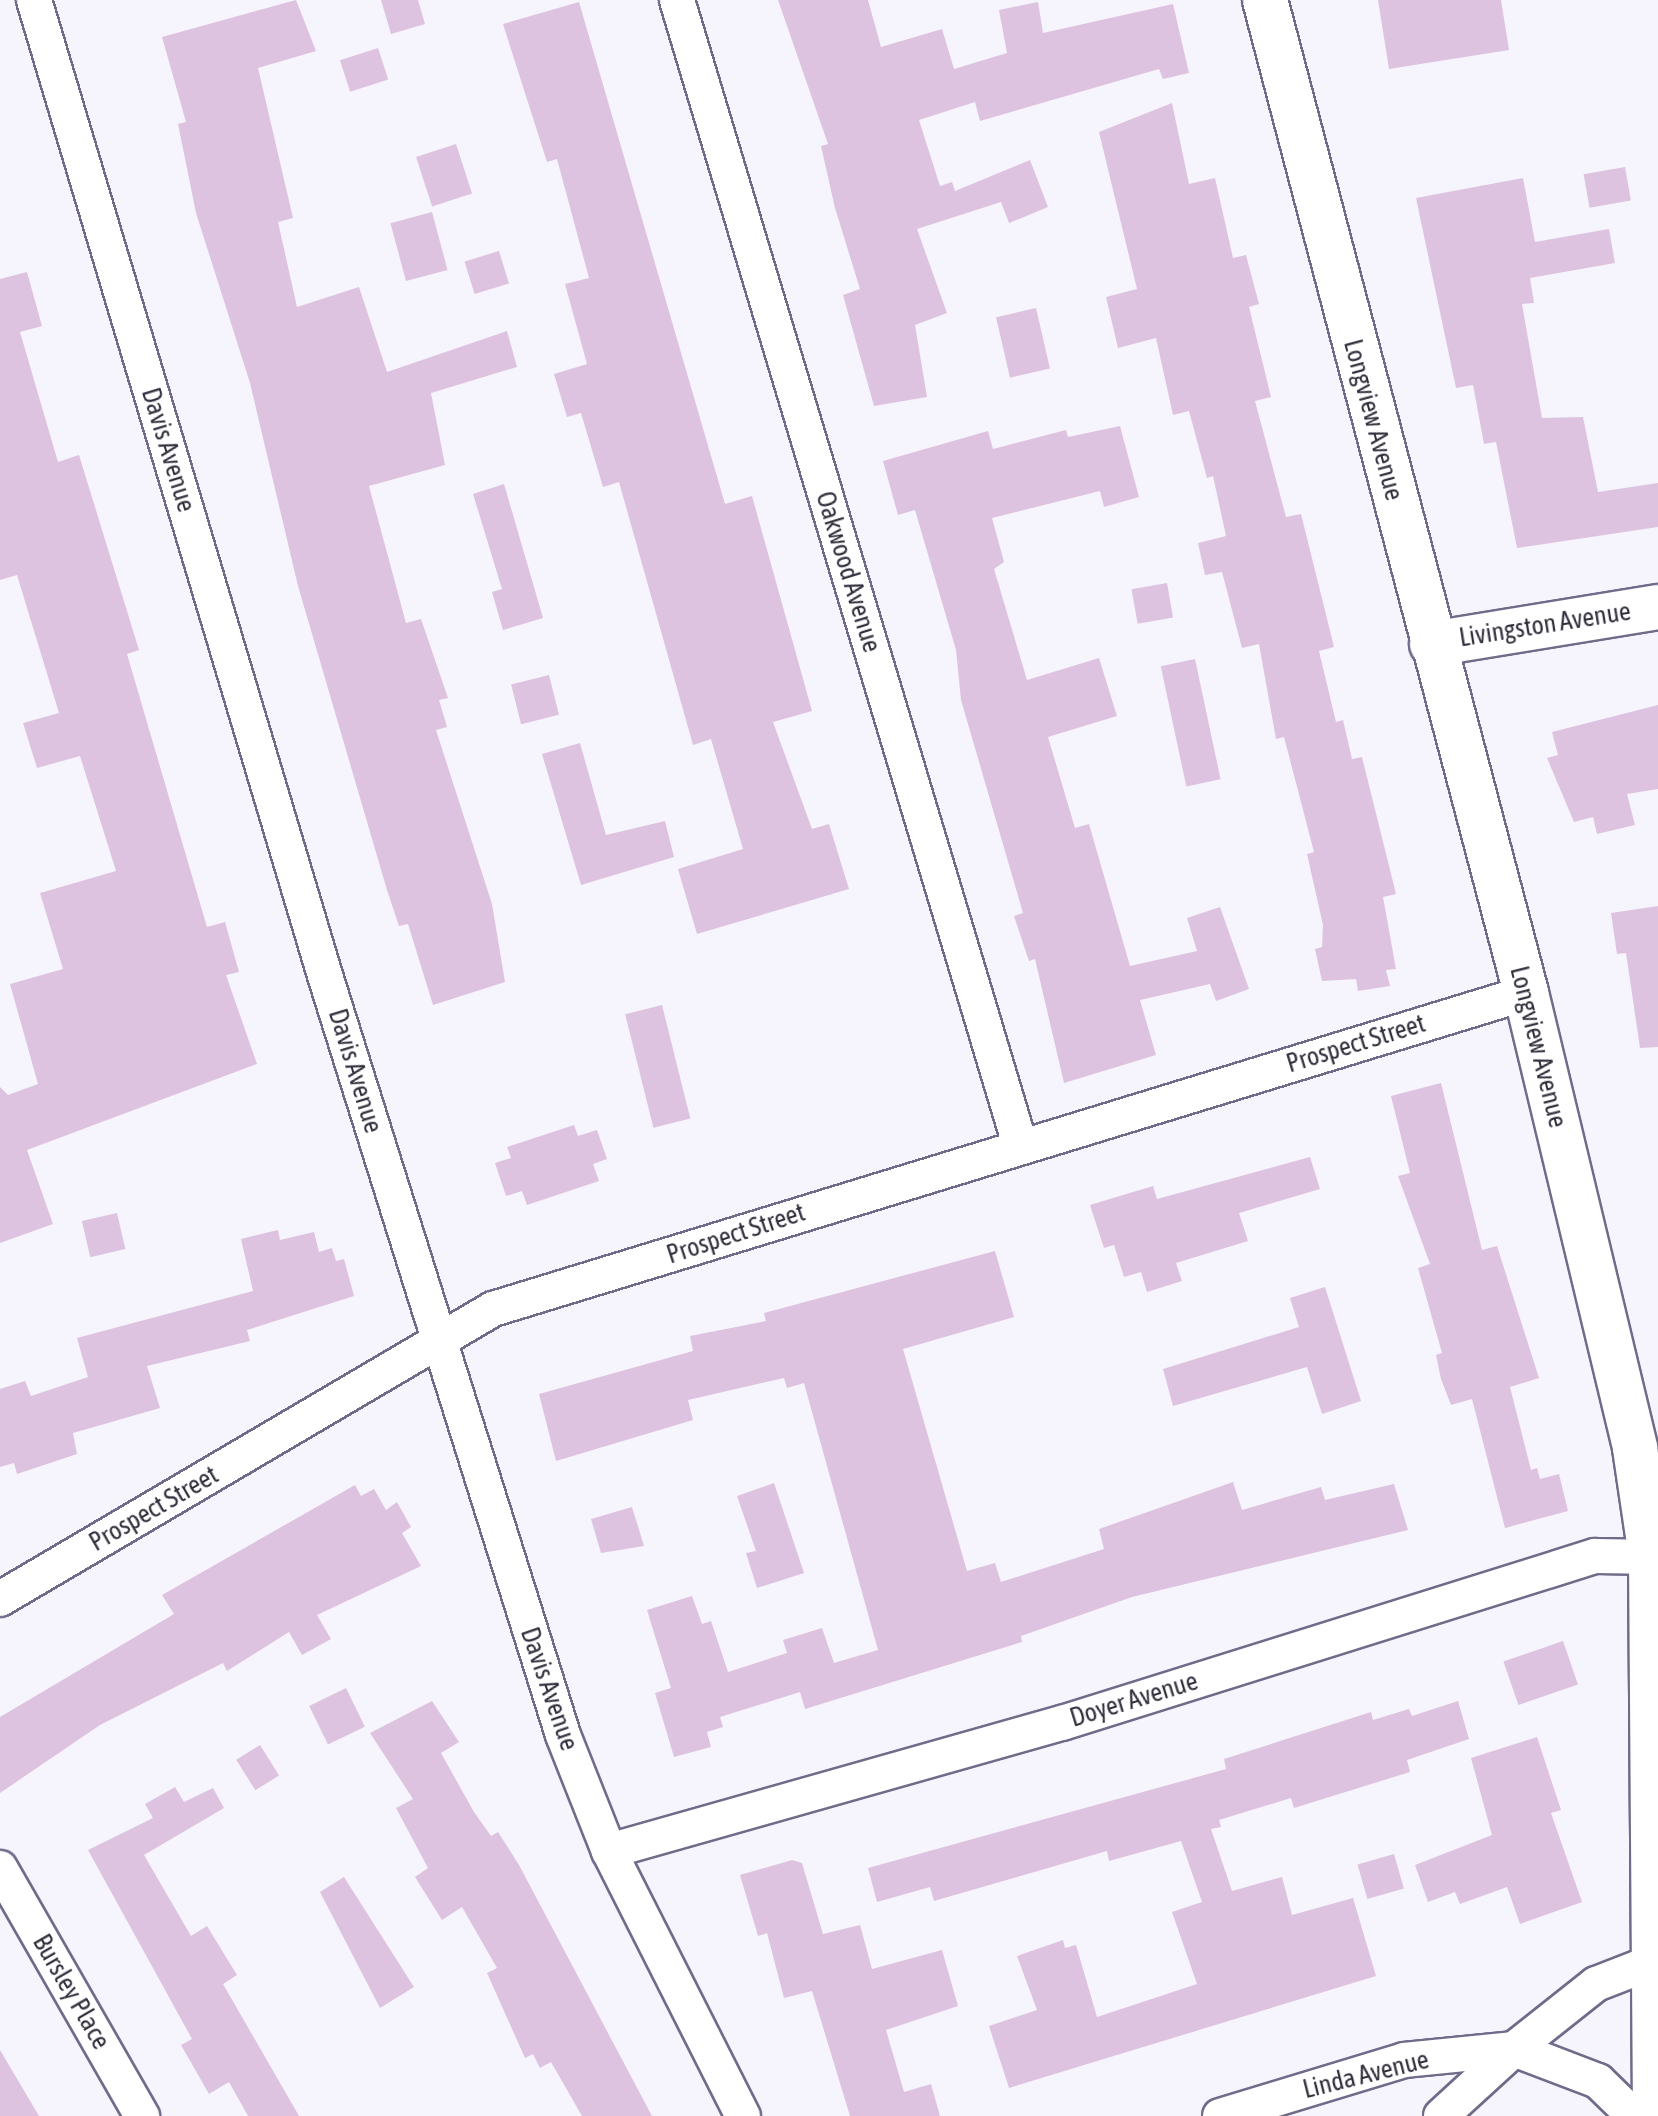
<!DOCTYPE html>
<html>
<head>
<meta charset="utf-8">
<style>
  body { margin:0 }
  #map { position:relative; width:1658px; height:2116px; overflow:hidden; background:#f6f4fc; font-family:"Asap Condensed",sans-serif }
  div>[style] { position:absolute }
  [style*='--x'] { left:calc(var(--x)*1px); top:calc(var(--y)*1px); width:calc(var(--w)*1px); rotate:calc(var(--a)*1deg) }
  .building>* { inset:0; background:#dec3e0; transform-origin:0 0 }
  .roads { filter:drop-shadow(2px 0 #716b8a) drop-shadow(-2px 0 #716b8a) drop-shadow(0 2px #716b8a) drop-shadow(0 -2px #716b8a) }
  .minor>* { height:34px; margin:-17px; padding:0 17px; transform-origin:17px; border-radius:17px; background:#fff }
  .tertiary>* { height:44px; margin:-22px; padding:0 22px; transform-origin:22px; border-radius:22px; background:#fff }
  span { translate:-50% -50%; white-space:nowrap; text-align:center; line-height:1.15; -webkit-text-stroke:6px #fff; paint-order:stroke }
  .street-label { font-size:26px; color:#312f3c }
</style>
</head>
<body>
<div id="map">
  <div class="building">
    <i style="clip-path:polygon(296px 0,316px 51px,258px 68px,293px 218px,278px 222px,297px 307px,359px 287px,387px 372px,507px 331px,517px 367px,431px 393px,445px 465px,369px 486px,406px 623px,421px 619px,448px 698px,439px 700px,447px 727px,436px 730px,492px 904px,505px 982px,433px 1005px,408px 924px,399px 926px,387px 890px,298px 586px,250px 383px,196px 213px,178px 124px,186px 122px,162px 37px)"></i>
    <i style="clip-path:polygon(381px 0,418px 0,425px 24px,391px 34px)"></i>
    <i style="clip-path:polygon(778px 0,868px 0,881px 47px,942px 29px,954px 69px,1007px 53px,999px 10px,1038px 2px,1043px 33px,1173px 4px,1189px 73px,1163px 79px,1159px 69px,980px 121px,975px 102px,919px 120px,940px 186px,952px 182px,955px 191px,1030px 160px,1048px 207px,1009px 223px,1001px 202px,917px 229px,947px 313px,915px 325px,927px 397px,874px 406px,843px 295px,860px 289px,835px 208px,821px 146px,828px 144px)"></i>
    <i style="clip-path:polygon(1378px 0,1501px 0,1509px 50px,1389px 69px)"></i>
    <i style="clip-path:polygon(579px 2px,725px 504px,752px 496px,812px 711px,773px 722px,812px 829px,829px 824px,849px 889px,697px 934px,678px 869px,743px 849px,711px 739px,693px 745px,619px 482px,603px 487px,581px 413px,567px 417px,554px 374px,587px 364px,565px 284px,589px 278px,557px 159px,547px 162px,503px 24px)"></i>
    <i style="left:378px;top:48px;width:33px;height:40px;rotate:72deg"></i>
    <i style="clip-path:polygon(1172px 103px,1189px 184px,1215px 178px,1233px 258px,1246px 255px,1259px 304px,1249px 307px,1271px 397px,1255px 401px,1286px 517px,1301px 514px,1334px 647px,1319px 651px,1336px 722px,1343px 720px,1352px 759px,1362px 757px,1396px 894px,1383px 897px,1396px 969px,1386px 970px,1390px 986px,1358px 991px,1356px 979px,1322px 981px,1315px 949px,1322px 947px,1323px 925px,1307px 854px,1314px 852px,1284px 737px,1276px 739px,1259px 644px,1242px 648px,1222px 572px,1205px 575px,1198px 543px,1226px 536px,1213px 476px,1207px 478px,1189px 411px,1173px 415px,1156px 338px,1118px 348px,1106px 297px,1137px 289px,1099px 132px)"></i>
    <i style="left:456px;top:144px;width:52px;height:42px;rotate:72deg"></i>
    <i style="left:1625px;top:167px;width:34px;height:42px;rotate:80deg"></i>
    <i style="clip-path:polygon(1523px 178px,1535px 242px,1609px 229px,1615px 263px,1530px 278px,1534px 303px,1522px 304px,1542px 418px,1583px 417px,1598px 492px,1658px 483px,1658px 527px,1517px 548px,1496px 442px,1484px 444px,1473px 385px,1456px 388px,1416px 198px)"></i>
    <i style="left:432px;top:212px;width:60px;height:43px;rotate:75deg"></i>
    <i style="left:499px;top:251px;width:34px;height:36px;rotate:73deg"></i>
    <i style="clip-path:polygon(27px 272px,42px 326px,20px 332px,58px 462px,79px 455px,139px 650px,127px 654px,207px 927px,225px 922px,239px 972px,226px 975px,257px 1064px,27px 1150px,53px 1224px,0 1243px,0 1087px,8px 1095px,38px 1084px,10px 984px,63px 969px,40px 893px,116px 871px,80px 756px,37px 768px,23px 723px,59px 713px,17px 575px,0 580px,0 279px)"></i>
    <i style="left:1036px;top:308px;width:62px;height:41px;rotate:77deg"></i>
    <i style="clip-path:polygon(1120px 426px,1139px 497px,1104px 507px,1100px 491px,992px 518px,1004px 562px,994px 569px,1027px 680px,1099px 658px,1117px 716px,1048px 737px,1075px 828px,1089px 824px,1130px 966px,1197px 951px,1187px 918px,1220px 907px,1249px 989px,1216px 1001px,1210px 984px,1140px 1000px,1156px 1055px,1064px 1083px,1035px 959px,1029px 961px,1014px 916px,1023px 913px,961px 700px,956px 650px,915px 510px,898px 515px,883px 461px,988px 431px,993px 449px,1066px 430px,1068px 437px)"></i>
    <i style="clip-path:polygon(504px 484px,543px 618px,503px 630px,492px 592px,502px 589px,473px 494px)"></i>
    <i style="left:1167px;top:583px;width:35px;height:36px;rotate:80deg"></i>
    <i style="left:1195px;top:659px;width:123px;height:35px;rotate:78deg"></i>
    <i style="left:549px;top:675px;width:41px;height:39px;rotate:76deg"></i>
    <i style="clip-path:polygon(1658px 705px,1658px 789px,1627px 794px,1635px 825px,1597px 834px,1593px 817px,1574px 822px,1547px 758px,1558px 755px,1552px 732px)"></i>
    <i style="clip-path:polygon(580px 743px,606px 835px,665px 821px,674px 857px,581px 885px,542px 754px)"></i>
    <i style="clip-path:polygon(1658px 906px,1658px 1047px,1640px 1048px,1626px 953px,1617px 954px,1611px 913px)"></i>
    <i style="left:662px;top:1005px;width:117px;height:38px;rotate:76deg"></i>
    <i style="clip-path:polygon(1441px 1083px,1482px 1250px,1497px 1246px,1539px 1378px,1510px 1387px,1531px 1470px,1537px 1468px,1540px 1479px,1559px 1474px,1568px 1511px,1505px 1528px,1472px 1399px,1451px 1405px,1441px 1379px,1436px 1355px,1442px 1353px,1418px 1268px,1430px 1264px,1398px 1176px,1410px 1173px,1391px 1096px)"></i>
    <i style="clip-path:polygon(574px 1125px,578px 1136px,597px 1130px,607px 1159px,593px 1164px,599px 1181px,527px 1205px,522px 1191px,506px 1196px,495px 1163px,511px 1158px,507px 1147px)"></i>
    <i style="clip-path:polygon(1310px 1157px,1320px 1189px,1239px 1213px,1248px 1241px,1176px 1263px,1182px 1281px,1147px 1292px,1141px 1272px,1124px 1277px,1114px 1245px,1104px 1248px,1090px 1205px,1153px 1186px,1157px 1199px)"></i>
    <i style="left:117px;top:1213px;width:37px;height:36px;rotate:77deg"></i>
    <i style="clip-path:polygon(278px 1230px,280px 1240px,314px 1232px,319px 1252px,332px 1248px,336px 1261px,344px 1259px,354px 1296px,247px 1330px,250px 1341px,147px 1366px,160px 1408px,73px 1433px,77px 1454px,17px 1474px,14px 1463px,0 1467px,0 1389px,25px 1381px,31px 1396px,88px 1377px,77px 1338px,253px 1291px,241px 1239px)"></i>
    <i style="clip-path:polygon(995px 1251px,1014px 1317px,903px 1349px,967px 1571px,995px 1563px,1001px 1582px,1104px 1549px,1099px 1529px,1233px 1482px,1242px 1510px,1321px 1487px,1325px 1500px,1394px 1484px,1408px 1530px,1132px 1597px,1021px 1636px,1022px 1642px,805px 1709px,800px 1692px,720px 1717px,723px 1727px,707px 1732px,711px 1747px,674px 1757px,655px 1693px,671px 1688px,647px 1610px,692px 1596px,702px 1624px,711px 1621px,728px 1672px,787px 1653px,783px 1640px,822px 1628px,834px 1663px,878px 1650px,804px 1383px,787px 1388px,784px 1378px,688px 1400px,693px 1420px,556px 1461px,539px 1394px,693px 1351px,690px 1336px,766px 1321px,764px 1313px)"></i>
    <i style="clip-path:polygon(1325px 1287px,1361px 1401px,1322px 1414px,1307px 1367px,1173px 1406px,1163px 1369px,1299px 1327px,1290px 1298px)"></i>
    <i style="clip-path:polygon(774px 1483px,804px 1573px,757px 1588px,746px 1553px,756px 1551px,737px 1496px)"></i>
    <i style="clip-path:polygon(355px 1485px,361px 1496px,374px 1489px,386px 1510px,397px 1502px,411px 1527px,402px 1533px,421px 1566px,317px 1615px,331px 1639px,302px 1655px,289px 1632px,227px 1671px,223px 1663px,100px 1725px,0 1793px,0 1717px,174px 1614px,162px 1595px)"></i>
    <i style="clip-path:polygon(632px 1507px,644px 1546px,601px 1553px,591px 1519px)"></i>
    <i style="left:1563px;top:1641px;width:46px;height:63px;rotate:71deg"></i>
    <i style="left:346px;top:1688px;width:43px;height:41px;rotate:64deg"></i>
    <i style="clip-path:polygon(432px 1701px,459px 1742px,441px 1753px,474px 1812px,491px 1836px,498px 1832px,519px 1865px,652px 2116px,582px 2116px,551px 2062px,540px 2068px,533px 2054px,525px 2058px,487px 1973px,497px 1968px,462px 1907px,442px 1920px,415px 1877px,428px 1868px,396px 1808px,413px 1799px,370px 1733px)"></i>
    <i style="clip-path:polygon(1458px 1701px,1469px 1739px,1407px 1760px,1410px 1772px,1294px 1808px,1291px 1798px,1219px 1820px,1221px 1827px,1211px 1829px,1232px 1891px,1282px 1877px,1292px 1915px,1353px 1898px,1376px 1976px,1009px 2088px,989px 2026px,1037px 2010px,1017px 1956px,1063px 1940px,1065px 1948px,1076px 1945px,1097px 2017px,1197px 1984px,1172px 1912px,1202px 1902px,1181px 1841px,1109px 1861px,1107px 1851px,934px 1901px,930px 1887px,877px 1902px,868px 1868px,1226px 1769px,1224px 1759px,1371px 1712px,1373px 1720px,1409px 1709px,1412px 1716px)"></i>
    <i style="clip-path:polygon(1537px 1737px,1561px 1810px,1551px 1813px,1582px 1902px,1520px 1924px,1507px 1887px,1460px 1904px,1455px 1892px,1428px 1902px,1415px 1865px,1492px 1835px,1471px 1758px)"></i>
    <i style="left:260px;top:1745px;width:36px;height:28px;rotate:58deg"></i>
    <i style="clip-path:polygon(175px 1787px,184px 1802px,213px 1788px,224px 1808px,144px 1855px,191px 1936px,207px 1926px,237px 1975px,223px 1984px,299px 2116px,248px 2116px,229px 2082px,209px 2094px,181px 2045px,192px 2039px,88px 1850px,153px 1818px,145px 1804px)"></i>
    <i style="left:1394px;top:1854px;width:36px;height:38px;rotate:74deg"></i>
    <i style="clip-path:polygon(792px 1860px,802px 1863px,823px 1934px,860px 1925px,872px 1969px,942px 1950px,958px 2006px,886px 2030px,904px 2092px,931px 2084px,940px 2116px,850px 2116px,812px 1991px,784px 1998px,767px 1933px,758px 1936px,740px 1875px)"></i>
    <i style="clip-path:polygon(344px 1877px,414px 1987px,380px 2008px,320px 1892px)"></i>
    <i style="clip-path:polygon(0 2050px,39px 2116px,0 2116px)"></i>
  </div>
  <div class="roads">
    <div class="minor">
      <i style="--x:34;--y:0;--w:1011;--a:73.39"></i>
      <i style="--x:323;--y:969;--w:803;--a:72.6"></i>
      <i style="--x:563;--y:1735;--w:125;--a:68.4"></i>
      <i style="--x:609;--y:1851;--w:297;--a:63.2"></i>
      <i style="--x:677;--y:0;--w:1195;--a:73.32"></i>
      <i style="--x:0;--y:1599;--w:572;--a:-30.47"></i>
      <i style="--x:493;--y:1309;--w:1080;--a:-17.01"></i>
      <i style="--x:609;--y:1851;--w:471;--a:-15.8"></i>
      <i style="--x:1062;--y:1723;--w:559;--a:-17.4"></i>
      <i style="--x:1595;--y:1556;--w:63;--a:0.9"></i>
      <i style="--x:0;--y:1868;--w:286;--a:60.2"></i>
      <i style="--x:1220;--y:2116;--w:192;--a:-16.9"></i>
      <i style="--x:1404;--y:2060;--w:111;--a:-5.7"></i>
      <i style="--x:1514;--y:2049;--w:105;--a:-38.4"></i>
      <i style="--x:1596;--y:1984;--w:66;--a:-21.2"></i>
      <i style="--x:1441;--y:2116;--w:99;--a:-42.5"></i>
      <i style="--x:1514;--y:2049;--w:90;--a:20.9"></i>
      <i style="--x:1598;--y:2081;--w:50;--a:44.2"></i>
    </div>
    <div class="tertiary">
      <i style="--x:1265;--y:0;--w:1027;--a:75.27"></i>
      <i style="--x:1526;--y:993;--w:468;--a:76.5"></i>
      <i style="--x:1635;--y:1448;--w:109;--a:81.6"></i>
      <i style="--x:1651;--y:1556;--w:560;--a:89.59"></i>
      <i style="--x:1432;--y:644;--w:229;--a:-9.3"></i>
    </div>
  </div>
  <div class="street-label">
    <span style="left:1373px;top:420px;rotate:75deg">Longview Avenue</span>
    <span style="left:168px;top:450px;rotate:73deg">Davis Avenue</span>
    <span style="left:848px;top:572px;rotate:73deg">Oakwood Avenue</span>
    <span style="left:1545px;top:625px;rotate:-9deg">Livingston Avenue</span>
    <span style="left:1356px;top:1044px;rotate:-17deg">Prospect Street</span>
    <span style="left:1538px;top:1047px;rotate:76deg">Longview Avenue</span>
    <span style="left:355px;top:1071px;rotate:73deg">Davis Avenue</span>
    <span style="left:736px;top:1234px;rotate:-18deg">Prospect Street</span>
    <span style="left:154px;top:1509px;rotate:-30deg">Prospect Street</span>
    <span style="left:549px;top:1689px;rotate:71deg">Davis Avenue</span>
    <span style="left:1134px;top:1700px;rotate:-17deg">Doyer Avenue</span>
    <span style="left:71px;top:1992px;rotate:60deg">Bursley Place</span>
    <span style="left:1366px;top:2075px;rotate:-14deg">Linda Avenue</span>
  </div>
</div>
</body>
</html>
